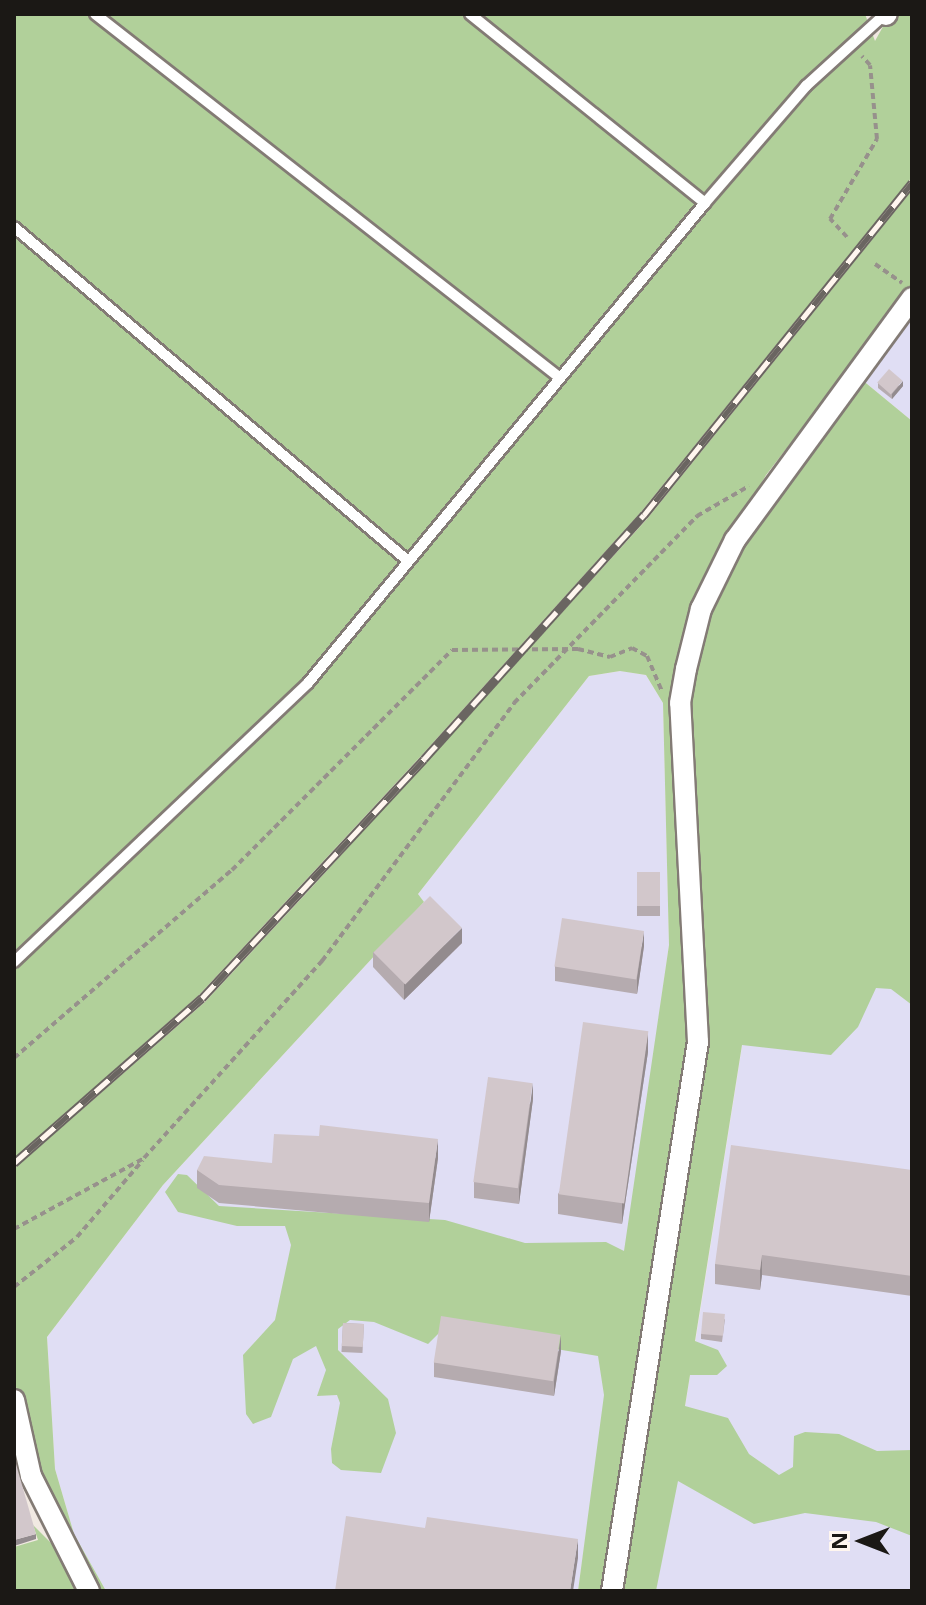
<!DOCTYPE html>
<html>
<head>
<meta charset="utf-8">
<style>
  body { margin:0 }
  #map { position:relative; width:926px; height:1605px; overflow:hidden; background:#f1e9e2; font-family:"Open Sans",sans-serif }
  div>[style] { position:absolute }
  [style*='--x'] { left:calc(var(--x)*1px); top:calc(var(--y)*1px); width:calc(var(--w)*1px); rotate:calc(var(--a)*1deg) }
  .industrial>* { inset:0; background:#e0def4 }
  .built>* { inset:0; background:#e9dbce }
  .green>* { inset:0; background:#b1d09a }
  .path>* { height:4px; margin-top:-2px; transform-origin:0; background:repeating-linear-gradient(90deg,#97918c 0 6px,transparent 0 10px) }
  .roads { filter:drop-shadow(2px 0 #837b75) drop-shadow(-2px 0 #837b75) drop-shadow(0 2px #837b75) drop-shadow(0 -2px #837b75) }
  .service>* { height:10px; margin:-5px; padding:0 5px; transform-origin:5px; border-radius:5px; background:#fff }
  .minor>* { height:20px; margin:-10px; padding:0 10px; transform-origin:10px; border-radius:10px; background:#fff }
  .rail>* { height:9px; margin-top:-4.5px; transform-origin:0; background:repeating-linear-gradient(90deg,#fff6ef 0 18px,#6a6561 0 36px); box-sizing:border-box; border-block:2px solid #6a6561 }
  .wall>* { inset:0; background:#b5abaf; transform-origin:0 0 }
  .shaded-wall>* { inset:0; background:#938b8e }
  .building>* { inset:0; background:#d2c7cb; transform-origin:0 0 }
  span { translate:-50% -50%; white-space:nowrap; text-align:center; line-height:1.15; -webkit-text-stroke:6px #fff6ef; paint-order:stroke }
  .frame { position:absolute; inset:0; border:16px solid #1b1815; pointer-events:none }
  .north { position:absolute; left:822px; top:1501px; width:80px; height:80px; -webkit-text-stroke:6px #fff6ef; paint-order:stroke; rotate:270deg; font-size:22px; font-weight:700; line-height:32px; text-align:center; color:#1b1815 }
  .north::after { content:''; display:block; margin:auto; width:28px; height:36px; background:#1b1815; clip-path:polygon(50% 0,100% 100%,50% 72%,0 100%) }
</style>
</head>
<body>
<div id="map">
  <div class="industrial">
    <i style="clip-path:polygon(912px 316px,912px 421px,861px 379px)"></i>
    <i style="clip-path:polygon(621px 671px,646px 675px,663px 703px,669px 945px,578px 1591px,106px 1591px,74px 1534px,55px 1469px,47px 1337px,163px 1185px,424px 902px,418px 894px,589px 676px)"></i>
    <i style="clip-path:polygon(761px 926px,912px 949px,912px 1591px,656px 1591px)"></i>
  </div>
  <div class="built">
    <i style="clip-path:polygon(912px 177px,912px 190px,647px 519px,205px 1002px,14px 1169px,14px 1159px,199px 995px,421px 756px,641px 512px)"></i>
  </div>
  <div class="green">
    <i style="clip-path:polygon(14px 14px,865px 14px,875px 41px,890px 14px,912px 14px,912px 177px,641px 512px,421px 756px,199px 995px,14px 1159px)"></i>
    <i style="clip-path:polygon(912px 190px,912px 286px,766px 475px,730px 537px,681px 668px,691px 1012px,604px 1591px,578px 1591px,604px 1395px,598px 1356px,442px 1330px,428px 1344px,374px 1322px,350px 1320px,338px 1329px,338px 1350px,388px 1399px,396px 1433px,381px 1473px,341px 1470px,332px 1463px,331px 1449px,340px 1403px,337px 1395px,317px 1396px,326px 1370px,316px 1346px,293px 1359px,271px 1417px,253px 1424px,246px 1414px,243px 1355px,275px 1320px,291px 1245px,285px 1226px,237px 1226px,178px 1212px,165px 1192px,178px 1174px,187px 1175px,219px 1206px,445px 1220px,525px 1243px,606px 1242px,624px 1251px,669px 945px,663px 703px,646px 675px,620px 671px,589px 676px,418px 894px,424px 902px,163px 1185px,47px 1337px,55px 1469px,74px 1534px,106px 1591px,96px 1591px,36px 1476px,14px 1378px,14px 1169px,205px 1002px,313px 886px,647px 519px)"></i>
    <i style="clip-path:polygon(861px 379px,912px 421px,912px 1005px,891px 989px,876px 988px,858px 1027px,831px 1055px,742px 1045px,695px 1341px,718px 1350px,727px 1366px,717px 1375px,690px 1375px,685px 1406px,728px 1418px,749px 1454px,779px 1475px,793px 1467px,794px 1436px,805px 1432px,839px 1434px,877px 1451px,912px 1450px,912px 1536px,876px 1522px,805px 1513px,754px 1524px,678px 1481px,656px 1591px,620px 1591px,709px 1041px,689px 704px,694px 671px,709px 611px,741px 543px)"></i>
    <i style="clip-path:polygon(33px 1525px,55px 1547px,80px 1591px,14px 1591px,14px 1547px,38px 1540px)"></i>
  </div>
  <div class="path">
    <i style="--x:847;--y:237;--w:25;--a:-133"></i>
    <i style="--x:830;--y:219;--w:93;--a:-59.6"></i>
    <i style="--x:877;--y:139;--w:74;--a:-95.4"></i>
    <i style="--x:870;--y:65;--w:12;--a:-132"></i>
    <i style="--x:875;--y:264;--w:33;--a:35"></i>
    <i style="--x:14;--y:1058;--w:288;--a:-40.8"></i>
    <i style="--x:232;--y:870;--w:311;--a:-45"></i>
    <i style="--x:452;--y:650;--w:126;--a:-0.5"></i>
    <i style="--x:578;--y:649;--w:33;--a:14"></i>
    <i style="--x:610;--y:657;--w:24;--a:-22"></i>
    <i style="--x:632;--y:648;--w:17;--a:28"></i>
    <i style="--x:647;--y:656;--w:38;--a:67"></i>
    <i style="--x:14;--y:1229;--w:148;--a:-28.6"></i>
    <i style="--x:144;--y:1158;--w:266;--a:-47.9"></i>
    <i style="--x:322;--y:961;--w:322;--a:-53.3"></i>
    <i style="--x:514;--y:703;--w:262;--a:-45.6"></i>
    <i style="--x:697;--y:516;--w:60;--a:-30"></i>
    <i style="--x:14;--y:1287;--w:80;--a:-38.4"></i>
    <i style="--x:77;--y:1237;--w:101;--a:-49.4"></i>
  </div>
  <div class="roads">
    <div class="service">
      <i style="--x:95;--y:14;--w:589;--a:38.04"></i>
      <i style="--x:470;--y:14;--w:302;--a:38.8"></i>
      <i style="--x:14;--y:227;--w:515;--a:40.28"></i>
      <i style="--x:14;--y:962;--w:405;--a:-43.5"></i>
      <i style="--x:308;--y:683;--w:623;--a:-50.41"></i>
      <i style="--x:705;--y:203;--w:155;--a:-49.2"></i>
      <i style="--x:806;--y:86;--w:107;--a:-42.3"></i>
    </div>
    <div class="minor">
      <i style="--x:886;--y:15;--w:1;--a:-45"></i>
      <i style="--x:14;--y:1400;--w:78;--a:77.4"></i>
      <i style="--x:31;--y:1476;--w:129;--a:63.2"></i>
      <i style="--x:612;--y:1591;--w:556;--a:-81.1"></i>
      <i style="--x:698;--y:1042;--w:339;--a:-93"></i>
      <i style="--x:680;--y:703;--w:35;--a:-80"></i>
      <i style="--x:686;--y:669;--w:62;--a:-76"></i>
      <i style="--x:701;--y:609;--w:77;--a:-63.8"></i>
      <i style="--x:735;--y:540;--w:300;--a:-53.8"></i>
    </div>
  </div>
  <div class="rail">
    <i style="--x:14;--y:1163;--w:250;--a:-41.3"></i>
    <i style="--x:202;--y:998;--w:326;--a:-47.1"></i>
    <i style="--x:424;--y:759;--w:329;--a:-48"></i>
    <i style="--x:644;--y:515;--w:427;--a:-51.1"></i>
  </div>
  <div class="wall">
    <i style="clip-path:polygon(878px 383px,903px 386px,892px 399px,878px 388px)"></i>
    <i style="left:637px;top:872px;width:23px;height:44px"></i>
    <i style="clip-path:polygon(462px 943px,404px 1000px,373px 967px,373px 952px)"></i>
    <i style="clip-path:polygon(644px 946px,637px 994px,555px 981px,555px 966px)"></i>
    <i style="clip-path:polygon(648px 1052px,622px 1224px,558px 1214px,558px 1194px)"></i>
    <i style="clip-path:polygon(533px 1099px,519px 1204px,474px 1198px,474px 1182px)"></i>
    <i style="clip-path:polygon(438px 1158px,429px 1222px,219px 1203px,197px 1188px,197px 1170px,272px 1163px)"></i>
    <i style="clip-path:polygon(912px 1170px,912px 1296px,762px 1275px,760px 1290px,715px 1284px,715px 1264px)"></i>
    <i style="clip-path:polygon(725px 1319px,722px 1342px,701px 1339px,701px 1334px)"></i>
    <i style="left:343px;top:1323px;width:21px;height:29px;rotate:3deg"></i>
    <i style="clip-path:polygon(561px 1351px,554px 1396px,434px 1377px,434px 1362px)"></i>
  </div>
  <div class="shaded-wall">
    <i style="clip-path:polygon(903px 381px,903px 386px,892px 399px,892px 394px)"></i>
    <i style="clip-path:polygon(462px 928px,462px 943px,404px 1000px,404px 984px)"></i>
    <i style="clip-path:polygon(644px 931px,644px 946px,637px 994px,637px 978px)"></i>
    <i style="clip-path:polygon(648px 1031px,648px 1052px,622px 1224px,622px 1204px)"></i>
    <i style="clip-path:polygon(533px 1083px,533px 1099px,519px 1204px,519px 1188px)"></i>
    <i style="clip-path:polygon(438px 1139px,438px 1158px,429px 1222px,429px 1203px)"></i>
    <i style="clip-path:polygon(762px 1255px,762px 1275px,760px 1290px,760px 1270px)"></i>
    <i style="clip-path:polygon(561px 1335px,561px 1351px,554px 1396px,554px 1381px)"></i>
    <i style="clip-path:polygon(36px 1534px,36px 1539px,14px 1546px,14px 1540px)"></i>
    <i style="clip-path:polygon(578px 1539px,578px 1558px,573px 1591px,570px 1591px)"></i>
  </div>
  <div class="building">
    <i style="left:889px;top:369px;width:18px;height:18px;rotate:41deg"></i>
    <i style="left:637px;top:872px;width:23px;height:34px"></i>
    <i style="left:430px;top:896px;width:45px;height:80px;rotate:45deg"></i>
    <i style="left:562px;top:918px;width:83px;height:49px;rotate:9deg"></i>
    <i style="left:583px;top:1022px;width:66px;height:174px;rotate:8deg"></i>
    <i style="left:488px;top:1077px;width:45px;height:106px;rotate:8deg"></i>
    <i style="clip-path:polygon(320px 1125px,438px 1139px,429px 1203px,219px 1185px,197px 1170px,204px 1156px,272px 1163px,274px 1134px,319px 1136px)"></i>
    <i style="clip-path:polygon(731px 1145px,912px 1170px,912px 1276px,762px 1255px,760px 1270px,715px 1264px)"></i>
    <i style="left:703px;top:1312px;width:22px;height:22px;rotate:5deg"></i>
    <i style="left:441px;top:1316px;width:121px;height:47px;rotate:9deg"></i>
    <i style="left:343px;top:1323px;width:21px;height:23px;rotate:3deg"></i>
    <i style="clip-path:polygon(14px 1457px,36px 1534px,14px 1540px)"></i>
    <i style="clip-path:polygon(346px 1516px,425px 1528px,427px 1517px,578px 1539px,570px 1591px,335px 1591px)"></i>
  </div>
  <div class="frame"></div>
  <div class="north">N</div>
</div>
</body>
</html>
